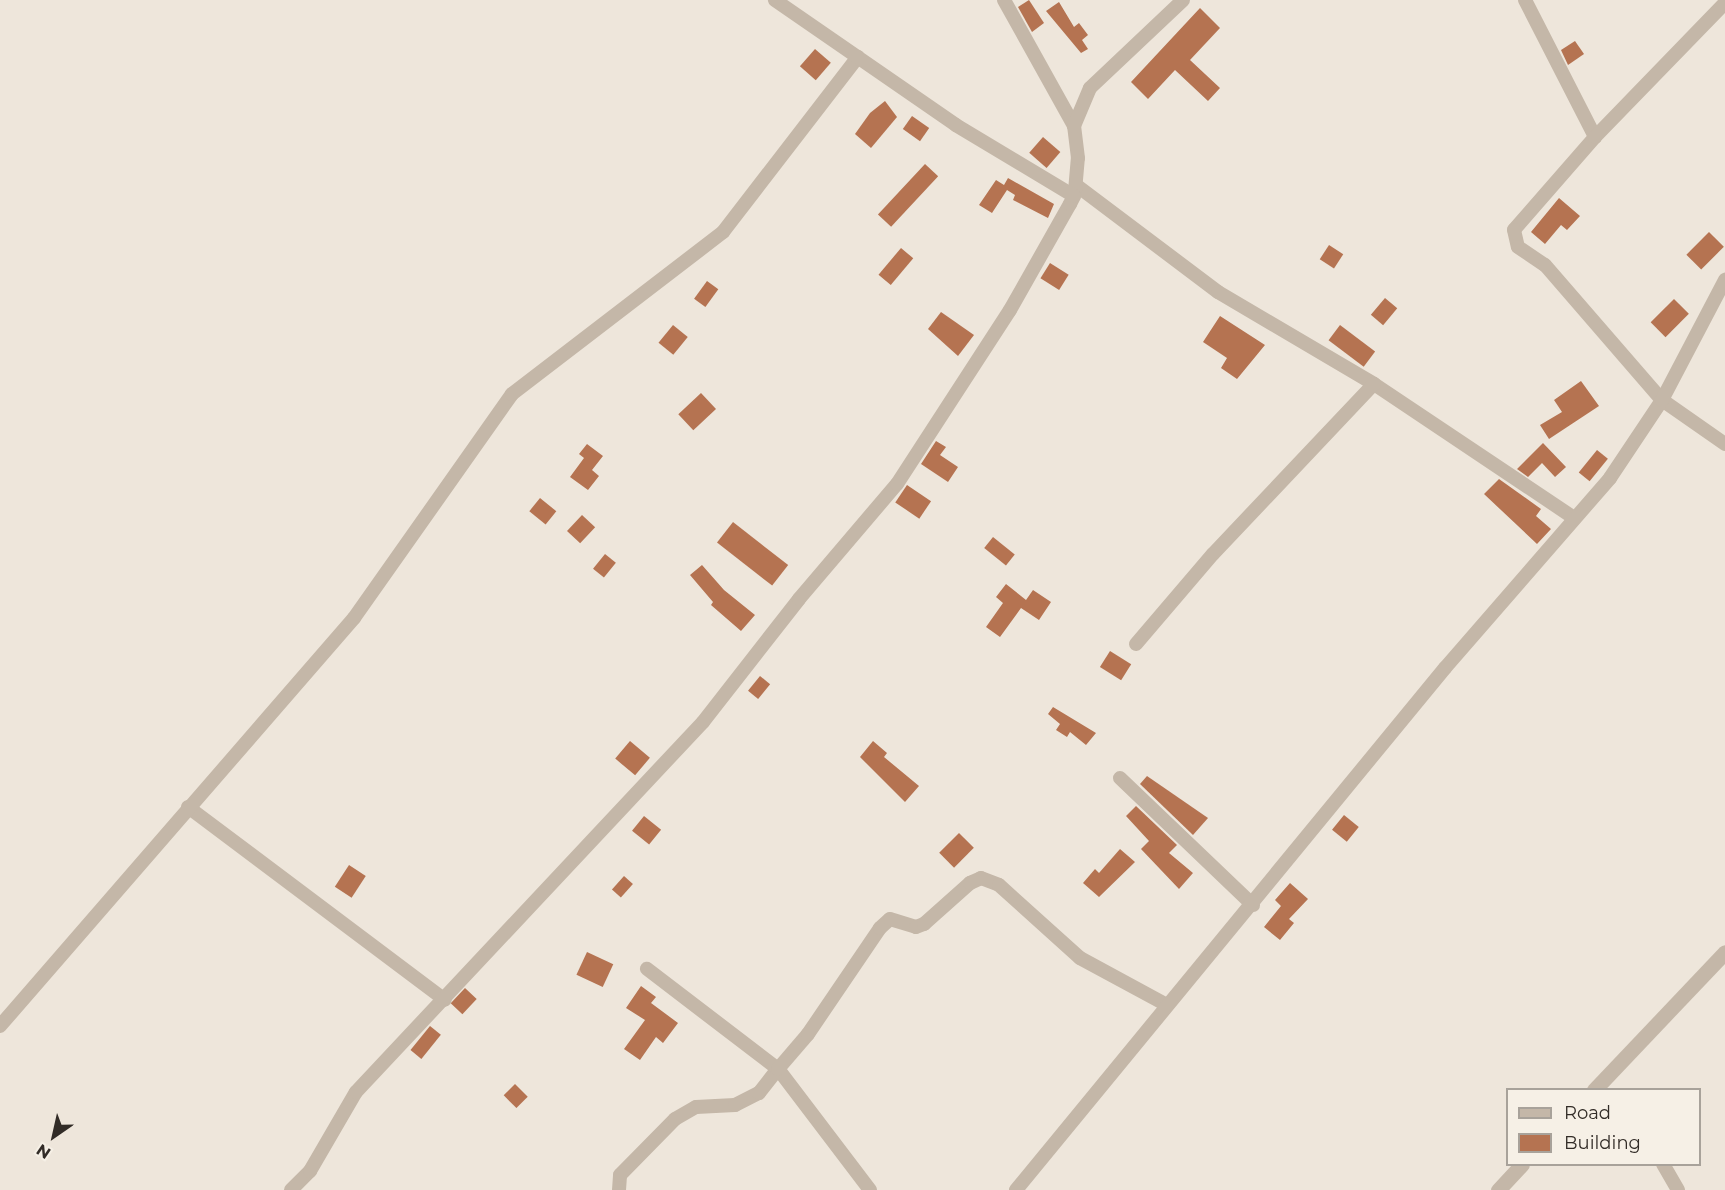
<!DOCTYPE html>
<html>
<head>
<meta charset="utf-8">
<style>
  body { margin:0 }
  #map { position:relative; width:1725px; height:1190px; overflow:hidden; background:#eee6db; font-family:Montserrat,sans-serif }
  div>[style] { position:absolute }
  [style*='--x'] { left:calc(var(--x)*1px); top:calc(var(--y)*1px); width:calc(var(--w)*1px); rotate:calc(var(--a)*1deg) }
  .building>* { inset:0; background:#b57351; transform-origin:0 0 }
  .minor>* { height:14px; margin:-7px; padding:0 7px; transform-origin:7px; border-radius:7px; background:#c4b7a8 }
  .tertiary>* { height:15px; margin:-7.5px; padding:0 7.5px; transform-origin:7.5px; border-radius:7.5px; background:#c4b7a8 }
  span { translate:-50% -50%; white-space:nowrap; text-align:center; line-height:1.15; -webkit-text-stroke:4.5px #f6f0e6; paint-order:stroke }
  .legend { position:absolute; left:1506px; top:1088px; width:195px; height:78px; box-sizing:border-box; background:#f6f0e6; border:2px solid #a8a29a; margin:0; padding:8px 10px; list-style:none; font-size:18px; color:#322c27 }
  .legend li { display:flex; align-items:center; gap:12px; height:30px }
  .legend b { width:30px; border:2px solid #a8a29a }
  .north { position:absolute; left:24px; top:1106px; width:60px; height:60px; -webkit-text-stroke:4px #f6f0e6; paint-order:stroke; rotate:214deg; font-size:16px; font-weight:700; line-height:24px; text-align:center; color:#322c27 }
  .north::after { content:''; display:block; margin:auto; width:21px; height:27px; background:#322c27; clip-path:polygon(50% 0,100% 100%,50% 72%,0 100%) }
</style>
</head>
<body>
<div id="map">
  <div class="building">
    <i style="clip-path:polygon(1029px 0,1044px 23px,1032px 32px,1018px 7px)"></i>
    <i style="clip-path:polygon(1059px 2px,1074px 27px,1079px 23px,1088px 35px,1082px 40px,1088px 49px,1081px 53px,1046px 11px)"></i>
    <i style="clip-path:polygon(1200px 8px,1220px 28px,1190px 60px,1220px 88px,1208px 101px,1175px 70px,1148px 99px,1131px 82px)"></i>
    <i style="clip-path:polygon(1575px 41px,1584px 54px,1568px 65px,1561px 50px)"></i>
    <i style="left:815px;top:49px;width:21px;height:23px;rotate:41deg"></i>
    <i style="clip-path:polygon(885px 101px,897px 117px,871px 148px,855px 134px,870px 113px)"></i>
    <i style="left:912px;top:116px;width:21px;height:16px;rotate:35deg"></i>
    <i style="left:1043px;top:137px;width:23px;height:21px;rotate:41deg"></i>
    <i style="left:925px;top:164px;width:18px;height:69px;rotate:43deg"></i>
    <i style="clip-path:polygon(1008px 178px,1054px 204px,1048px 218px,1013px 200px,1015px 195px,1007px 190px,992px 213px,979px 205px,996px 180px,1004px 185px)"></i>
    <i style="clip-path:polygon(1559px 198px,1580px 216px,1567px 230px,1561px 225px,1545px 244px,1531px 232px)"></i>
    <i style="left:1709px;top:232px;width:21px;height:32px;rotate:45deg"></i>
    <i style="left:1329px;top:245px;width:17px;height:17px;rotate:33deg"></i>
    <i style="left:901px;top:248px;width:16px;height:35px;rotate:40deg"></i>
    <i style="left:1050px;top:263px;width:22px;height:18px;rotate:32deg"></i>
    <i style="left:707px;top:281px;width:14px;height:22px;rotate:36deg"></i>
    <i style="left:1385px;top:298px;width:16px;height:22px;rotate:40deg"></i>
    <i style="left:1674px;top:299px;width:21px;height:33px;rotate:45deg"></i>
    <i style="clip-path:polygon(941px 312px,974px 335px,958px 356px,928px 329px)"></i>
    <i style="clip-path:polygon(1220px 316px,1265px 345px,1237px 379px,1221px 368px,1227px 358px,1203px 342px)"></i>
    <i style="left:673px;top:325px;width:19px;height:23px;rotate:39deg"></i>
    <i style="left:1340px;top:325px;width:44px;height:19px;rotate:37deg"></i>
    <i style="clip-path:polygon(1581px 381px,1599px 406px,1549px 439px,1540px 425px,1562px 412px,1554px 400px)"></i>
    <i style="left:701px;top:393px;width:22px;height:31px;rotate:47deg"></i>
    <i style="clip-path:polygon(936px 441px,946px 447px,940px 455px,958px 467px,948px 482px,921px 464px)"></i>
    <i style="clip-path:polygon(1543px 443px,1566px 467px,1555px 477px,1542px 463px,1528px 477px,1517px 469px)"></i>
    <i style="clip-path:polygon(587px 444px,603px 456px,592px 470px,599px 476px,588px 490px,570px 477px,584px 458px,579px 454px)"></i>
    <i style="left:1597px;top:450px;width:14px;height:29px;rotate:39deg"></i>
    <i style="clip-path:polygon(1499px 479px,1541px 509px,1536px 516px,1551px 529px,1537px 544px,1484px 494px)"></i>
    <i style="left:907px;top:485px;width:29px;height:21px;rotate:34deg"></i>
    <i style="left:540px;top:498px;width:21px;height:17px;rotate:39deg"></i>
    <i style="left:582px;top:515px;width:18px;height:22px;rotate:43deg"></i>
    <i style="left:733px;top:522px;width:70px;height:26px;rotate:38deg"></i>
    <i style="left:993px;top:537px;width:28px;height:14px;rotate:39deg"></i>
    <i style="left:605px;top:554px;width:14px;height:19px;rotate:39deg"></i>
    <i style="clip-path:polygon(702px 565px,724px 590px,755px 615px,741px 631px,711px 605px,713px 602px,690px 575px)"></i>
    <i style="clip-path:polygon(1006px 584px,1026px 600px,1033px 590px,1051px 602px,1039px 620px,1021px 608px,1000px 637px,986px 627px,1003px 603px,996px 597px)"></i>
    <i style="left:1110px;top:651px;width:25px;height:19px;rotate:32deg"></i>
    <i style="left:760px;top:676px;width:13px;height:19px;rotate:39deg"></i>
    <i style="clip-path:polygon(1053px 707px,1096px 733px,1086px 745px,1070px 732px,1067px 737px,1056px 730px,1060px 724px,1048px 714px)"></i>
    <i style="left:630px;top:741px;width:26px;height:23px;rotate:40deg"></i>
    <i style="clip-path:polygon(873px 741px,887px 753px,884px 757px,919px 786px,905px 802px,860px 757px)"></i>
    <i style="clip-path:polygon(1147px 776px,1208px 818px,1193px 835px,1140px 784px)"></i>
    <i style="clip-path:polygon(1136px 806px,1177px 845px,1169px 853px,1193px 873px,1179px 889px,1141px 849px,1149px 841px,1126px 816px)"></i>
    <i style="left:1344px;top:815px;width:19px;height:19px;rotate:39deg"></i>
    <i style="left:644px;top:816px;width:22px;height:19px;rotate:39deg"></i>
    <i style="left:959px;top:833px;width:21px;height:28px;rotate:45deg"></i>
    <i style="clip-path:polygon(1120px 849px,1135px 862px,1099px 897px,1083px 883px,1095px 869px,1099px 873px)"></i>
    <i style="left:349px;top:865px;width:20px;height:26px;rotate:33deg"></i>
    <i style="left:624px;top:876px;width:12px;height:18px;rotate:42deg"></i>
    <i style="clip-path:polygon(1290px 883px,1308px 899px,1289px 919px,1294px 923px,1280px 940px,1264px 927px,1281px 906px,1275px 900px)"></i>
    <i style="left:587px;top:952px;width:29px;height:25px;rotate:25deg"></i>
    <i style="clip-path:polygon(641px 986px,656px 997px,651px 1003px,678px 1023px,663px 1043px,656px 1037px,640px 1060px,624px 1049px,645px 1020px,626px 1008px)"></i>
    <i style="left:465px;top:988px;width:16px;height:21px;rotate:43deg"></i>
    <i style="left:430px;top:1026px;width:14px;height:31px;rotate:39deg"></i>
    <i style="left:515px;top:1084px;width:18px;height:16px;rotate:45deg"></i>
  </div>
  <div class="minor">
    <i style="--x:1004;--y:0;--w:144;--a:60.9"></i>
    <i style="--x:1525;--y:0;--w:154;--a:62.9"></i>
    <i style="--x:1595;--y:137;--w:123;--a:131.1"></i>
    <i style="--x:1514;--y:230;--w:17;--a:77"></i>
    <i style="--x:1518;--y:247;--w:32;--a:34"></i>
    <i style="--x:1545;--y:265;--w:179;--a:49.1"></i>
    <i style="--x:1662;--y:400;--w:77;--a:34.9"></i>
    <i style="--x:1595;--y:137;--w:187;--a:-45.9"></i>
    <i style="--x:1076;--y:185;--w:178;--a:37"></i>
    <i style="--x:1218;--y:292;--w:181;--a:30.5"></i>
    <i style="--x:1374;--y:384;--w:241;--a:33.8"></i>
    <i style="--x:1075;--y:191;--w:33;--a:-85"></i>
    <i style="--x:1078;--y:158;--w:32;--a:-97"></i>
    <i style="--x:1074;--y:126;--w:41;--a:-67.2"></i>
    <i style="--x:1090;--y:88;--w:128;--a:-43.4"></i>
    <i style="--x:1136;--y:644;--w:118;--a:-49.5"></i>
    <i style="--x:1213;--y:554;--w:234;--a:-46.6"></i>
    <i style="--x:1120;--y:778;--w:184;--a:43.7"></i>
    <i style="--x:188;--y:807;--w:321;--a:36.9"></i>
    <i style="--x:0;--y:1026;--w:540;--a:-49.05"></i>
    <i style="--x:354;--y:618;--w:274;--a:-54.8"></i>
    <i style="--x:512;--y:394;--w:266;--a:-37.5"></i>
    <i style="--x:723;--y:232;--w:221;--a:-52.4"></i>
    <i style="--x:1663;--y:1164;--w:30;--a:60"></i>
    <i style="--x:291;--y:1190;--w:27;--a:-45"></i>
    <i style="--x:310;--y:1171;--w:91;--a:-59.8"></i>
    <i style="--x:356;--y:1092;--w:507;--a:-46.84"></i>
    <i style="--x:703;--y:722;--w:156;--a:-52"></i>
    <i style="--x:799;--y:599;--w:151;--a:-49.6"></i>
    <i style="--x:897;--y:484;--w:207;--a:-57"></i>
    <i style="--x:1010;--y:310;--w:122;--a:-60.5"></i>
    <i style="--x:1070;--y:204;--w:9;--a:-63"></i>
    <i style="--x:1074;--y:196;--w:138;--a:-149"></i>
    <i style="--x:956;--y:125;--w:220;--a:-145.4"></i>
    <i style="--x:619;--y:1190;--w:15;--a:-86"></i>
    <i style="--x:620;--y:1175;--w:78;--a:-45.5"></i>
    <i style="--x:675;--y:1119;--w:24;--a:-30"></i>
    <i style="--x:696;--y:1107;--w:39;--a:-3"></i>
    <i style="--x:735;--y:1105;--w:27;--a:-27"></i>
    <i style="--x:759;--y:1093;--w:31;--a:-52"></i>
    <i style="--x:778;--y:1069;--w:165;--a:-142.6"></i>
    <i style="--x:870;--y:1190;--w:152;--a:-127.2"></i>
    <i style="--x:778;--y:1069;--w:46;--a:-49.4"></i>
    <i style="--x:808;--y:1034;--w:128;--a:-55.8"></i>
    <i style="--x:880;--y:928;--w:13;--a:-42"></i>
    <i style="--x:890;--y:919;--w:27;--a:17"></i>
    <i style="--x:916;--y:927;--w:9;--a:-21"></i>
    <i style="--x:924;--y:924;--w:62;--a:-41.7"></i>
    <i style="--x:970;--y:883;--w:12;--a:-24"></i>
    <i style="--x:981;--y:878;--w:19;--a:21"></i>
    <i style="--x:999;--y:885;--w:109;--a:42"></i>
    <i style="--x:1080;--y:958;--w:99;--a:28.4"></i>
    <i style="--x:1016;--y:1190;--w:676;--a:-50.59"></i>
    <i style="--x:1445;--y:668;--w:252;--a:-49"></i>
    <i style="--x:1610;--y:478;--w:94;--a:-56.3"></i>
    <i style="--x:1662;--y:400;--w:136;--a:-62.3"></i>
  </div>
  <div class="tertiary">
    <i style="--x:1594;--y:1090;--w:190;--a:-46.5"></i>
    <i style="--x:1498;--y:1190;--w:35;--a:-47"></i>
  </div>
  <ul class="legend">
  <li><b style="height:8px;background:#c4b7a8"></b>Road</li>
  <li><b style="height:16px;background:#b57351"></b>Building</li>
  </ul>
  <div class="north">N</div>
</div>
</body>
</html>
